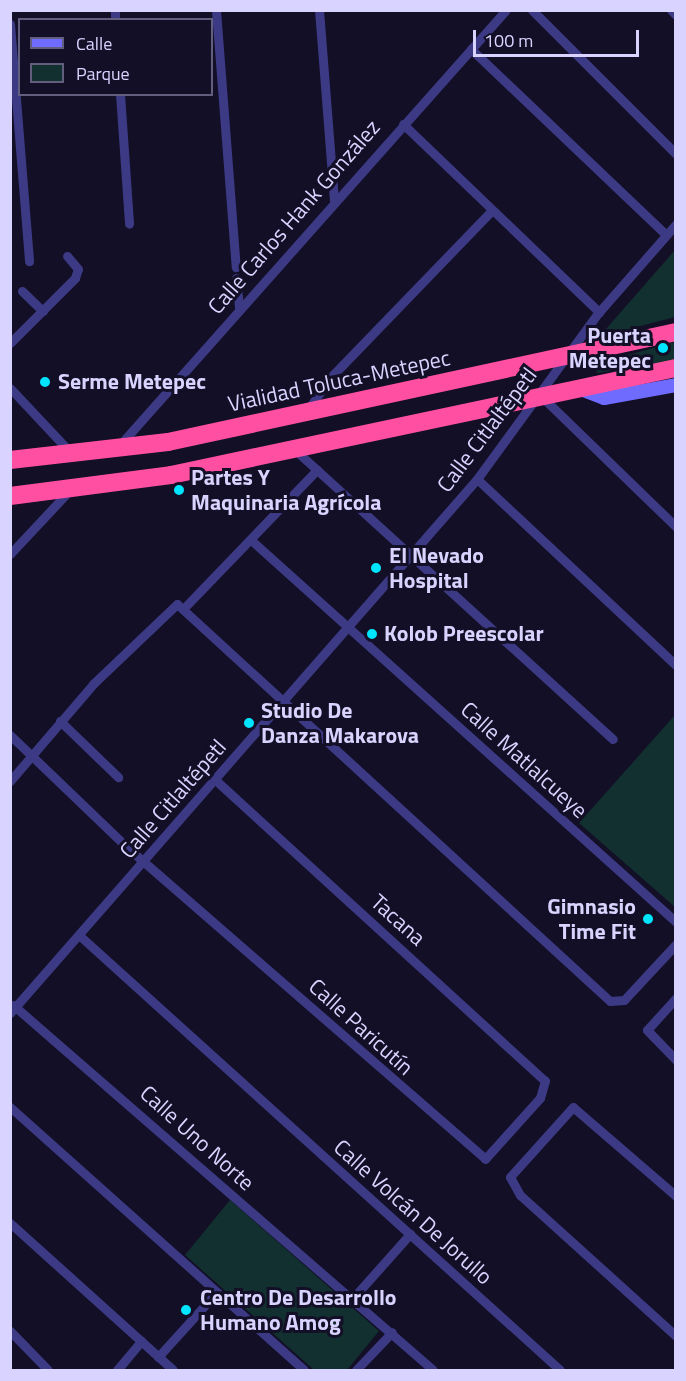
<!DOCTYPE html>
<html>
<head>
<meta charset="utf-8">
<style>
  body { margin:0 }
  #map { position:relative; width:686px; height:1381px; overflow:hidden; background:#130f26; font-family:"Titillium Web",sans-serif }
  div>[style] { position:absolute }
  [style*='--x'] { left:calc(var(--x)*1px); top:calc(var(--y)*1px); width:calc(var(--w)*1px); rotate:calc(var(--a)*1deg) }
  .green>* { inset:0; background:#12302f }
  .street>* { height:9px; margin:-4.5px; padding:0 4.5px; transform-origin:4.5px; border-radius:4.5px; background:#3d3a85 }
  .secondary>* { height:14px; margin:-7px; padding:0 7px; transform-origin:7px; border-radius:7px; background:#6f6bff }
  .highway>* { height:18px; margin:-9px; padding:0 9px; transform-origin:9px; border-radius:9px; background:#ff4fa3 }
  .dots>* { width:16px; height:16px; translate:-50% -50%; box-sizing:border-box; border:3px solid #130f26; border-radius:50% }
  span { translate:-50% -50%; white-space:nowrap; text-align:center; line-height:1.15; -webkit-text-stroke:6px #130f26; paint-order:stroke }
  .street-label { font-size:22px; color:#d9d4ff }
  .poi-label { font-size:22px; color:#d9d4ff; font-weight:700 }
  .right { translate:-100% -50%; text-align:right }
  .left { translate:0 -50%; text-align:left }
  .frame { position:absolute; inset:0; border:12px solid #d9d4ff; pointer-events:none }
  .legend { position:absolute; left:18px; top:18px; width:195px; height:78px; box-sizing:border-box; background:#130f26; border:2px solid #625e7d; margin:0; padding:8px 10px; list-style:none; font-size:18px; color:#d9d4ff }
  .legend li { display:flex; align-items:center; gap:12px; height:30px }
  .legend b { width:30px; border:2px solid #625e7d }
  .scale { position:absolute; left:473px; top:30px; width:166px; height:27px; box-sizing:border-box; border:3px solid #d9d4ff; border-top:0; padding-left:8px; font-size:18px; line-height:21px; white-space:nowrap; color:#d9d4ff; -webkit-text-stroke:4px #130f26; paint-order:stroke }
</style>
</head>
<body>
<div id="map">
  <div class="green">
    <i style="clip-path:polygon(675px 250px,675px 317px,599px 337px)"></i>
    <i style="clip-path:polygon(675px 342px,675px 362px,597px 373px,596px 365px,606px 361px)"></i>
    <i style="clip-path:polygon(675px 715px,675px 907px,579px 823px)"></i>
    <i style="clip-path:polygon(230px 1200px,379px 1331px,347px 1370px,314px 1370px,185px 1255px)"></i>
  </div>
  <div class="street">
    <i style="--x:115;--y:10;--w:10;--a:90"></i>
    <i style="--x:216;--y:10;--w:258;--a:85.6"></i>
    <i style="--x:319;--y:10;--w:193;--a:85.5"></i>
    <i style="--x:532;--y:10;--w:204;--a:45"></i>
    <i style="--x:671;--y:10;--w:7;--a:45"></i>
    <i style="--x:10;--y:24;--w:238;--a:85.4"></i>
    <i style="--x:471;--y:49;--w:269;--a:43.6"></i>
    <i style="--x:120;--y:94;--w:130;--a:86"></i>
    <i style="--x:403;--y:124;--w:272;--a:43.8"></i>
    <i style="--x:236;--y:278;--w:31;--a:84"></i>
    <i style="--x:22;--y:291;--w:29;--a:44"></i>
    <i style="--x:10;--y:343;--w:92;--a:-45"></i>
    <i style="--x:75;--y:278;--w:9;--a:-72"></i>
    <i style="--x:78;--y:269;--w:17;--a:-130"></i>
    <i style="--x:10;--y:388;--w:91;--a:46.8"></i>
    <i style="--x:541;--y:396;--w:188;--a:44.1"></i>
    <i style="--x:307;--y:411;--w:40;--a:-55.1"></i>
    <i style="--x:330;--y:378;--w:233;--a:-46"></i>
    <i style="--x:118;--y:447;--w:584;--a:-48.4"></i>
    <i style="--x:294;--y:449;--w:431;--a:42.3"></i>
    <i style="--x:477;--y:479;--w:272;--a:43.1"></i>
    <i style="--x:251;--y:540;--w:571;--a:41.95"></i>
    <i style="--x:10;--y:554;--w:86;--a:-46.9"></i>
    <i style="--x:184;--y:608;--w:192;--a:-46.1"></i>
    <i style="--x:60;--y:721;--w:81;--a:44"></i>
    <i style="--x:10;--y:735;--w:165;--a:43.8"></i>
    <i style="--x:129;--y:849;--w:472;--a:41"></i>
    <i style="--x:485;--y:1159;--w:82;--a:-48"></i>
    <i style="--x:540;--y:1098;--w:18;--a:-74"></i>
    <i style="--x:545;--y:1081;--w:445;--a:-137.6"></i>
    <i style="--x:10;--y:781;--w:128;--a:-49.4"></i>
    <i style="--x:93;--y:684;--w:116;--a:-43.6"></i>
    <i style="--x:177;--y:604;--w:587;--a:42.52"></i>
    <i style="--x:610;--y:1001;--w:14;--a:-4"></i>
    <i style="--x:624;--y:1000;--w:76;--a:-47.1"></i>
    <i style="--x:80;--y:936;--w:647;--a:42.12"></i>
    <i style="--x:676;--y:998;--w:43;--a:132.2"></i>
    <i style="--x:647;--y:1030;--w:42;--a:46"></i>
    <i style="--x:13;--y:1005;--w:556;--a:40.99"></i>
    <i style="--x:10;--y:1013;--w:709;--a:-48.83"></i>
    <i style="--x:477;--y:479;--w:207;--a:-53.9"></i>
    <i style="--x:599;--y:312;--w:117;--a:-48.8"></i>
    <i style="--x:10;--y:1107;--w:394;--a:41.8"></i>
    <i style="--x:676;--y:1196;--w:136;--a:-139.2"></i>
    <i style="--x:573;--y:1107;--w:94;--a:132"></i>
    <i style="--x:510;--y:1177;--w:21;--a:61"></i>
    <i style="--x:520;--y:1195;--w:210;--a:42.1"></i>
    <i style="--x:10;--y:1223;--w:219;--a:42"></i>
    <i style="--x:353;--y:1298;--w:86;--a:-48.3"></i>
    <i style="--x:10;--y:1331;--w:54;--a:45.7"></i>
    <i style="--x:158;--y:1357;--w:86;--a:-47.8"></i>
    <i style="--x:117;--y:1370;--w:38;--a:-50"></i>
    <i style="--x:356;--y:1370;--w:52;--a:-46.5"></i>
  </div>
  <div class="secondary">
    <i style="--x:578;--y:388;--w:28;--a:21"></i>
    <i style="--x:604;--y:398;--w:73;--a:-10.2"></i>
  </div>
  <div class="highway">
    <i style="--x:10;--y:460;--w:159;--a:-6.5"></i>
    <i style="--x:168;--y:442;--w:520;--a:-12.22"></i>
    <i style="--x:10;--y:496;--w:162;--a:-7.4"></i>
    <i style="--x:171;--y:475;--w:516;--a:-11.96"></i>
  </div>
  <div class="dots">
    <i style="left:663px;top:348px;background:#00e5ff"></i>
    <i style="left:45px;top:382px;background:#00e5ff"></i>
    <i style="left:179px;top:490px;background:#00e5ff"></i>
    <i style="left:376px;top:568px;background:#00e5ff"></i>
    <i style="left:372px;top:634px;background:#00e5ff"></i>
    <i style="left:249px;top:723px;background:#00e5ff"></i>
    <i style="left:648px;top:919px;background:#00e5ff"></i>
    <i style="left:186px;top:1310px;background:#00e5ff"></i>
  </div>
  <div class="street-label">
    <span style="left:294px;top:217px;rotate:-49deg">Calle Carlos Hank González</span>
    <span style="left:339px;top:381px;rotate:-12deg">Vialidad Toluca-Metepec</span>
    <span style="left:487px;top:430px;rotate:-53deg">Calle Citlaltépetl</span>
    <span style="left:524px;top:760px;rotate:42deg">Calle Matlalcueye</span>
    <span style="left:173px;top:799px;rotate:-49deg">Calle Citlaltépetl</span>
    <span style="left:398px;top:920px;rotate:42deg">Tacana</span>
    <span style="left:361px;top:1027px;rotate:42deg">Calle Paricutín</span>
    <span style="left:197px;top:1138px;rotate:42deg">Calle Uno Norte</span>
    <span style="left:413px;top:1212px;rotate:42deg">Calle Volcán De Jorullo</span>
  </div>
  <div class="poi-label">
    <span class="right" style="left:651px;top:348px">Puerta<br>Metepec</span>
    <span class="left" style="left:58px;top:382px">Serme Metepec</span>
    <span class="left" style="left:191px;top:490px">Partes Y<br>Maquinaria Agrícola</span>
    <span class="left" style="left:389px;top:568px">El Nevado<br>Hospital</span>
    <span class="left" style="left:384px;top:634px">Kolob Preescolar</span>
    <span class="left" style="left:261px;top:723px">Studio De<br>Danza Makarova</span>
    <span class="right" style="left:636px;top:919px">Gimnasio<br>Time Fit</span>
    <span class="left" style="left:200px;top:1310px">Centro De Desarrollo<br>Humano Amog</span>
  </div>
  <div class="frame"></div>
  <ul class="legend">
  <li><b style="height:8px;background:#6f6bff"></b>Calle</li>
  <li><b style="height:16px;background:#12302f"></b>Parque</li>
  </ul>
  <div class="scale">100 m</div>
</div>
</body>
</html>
